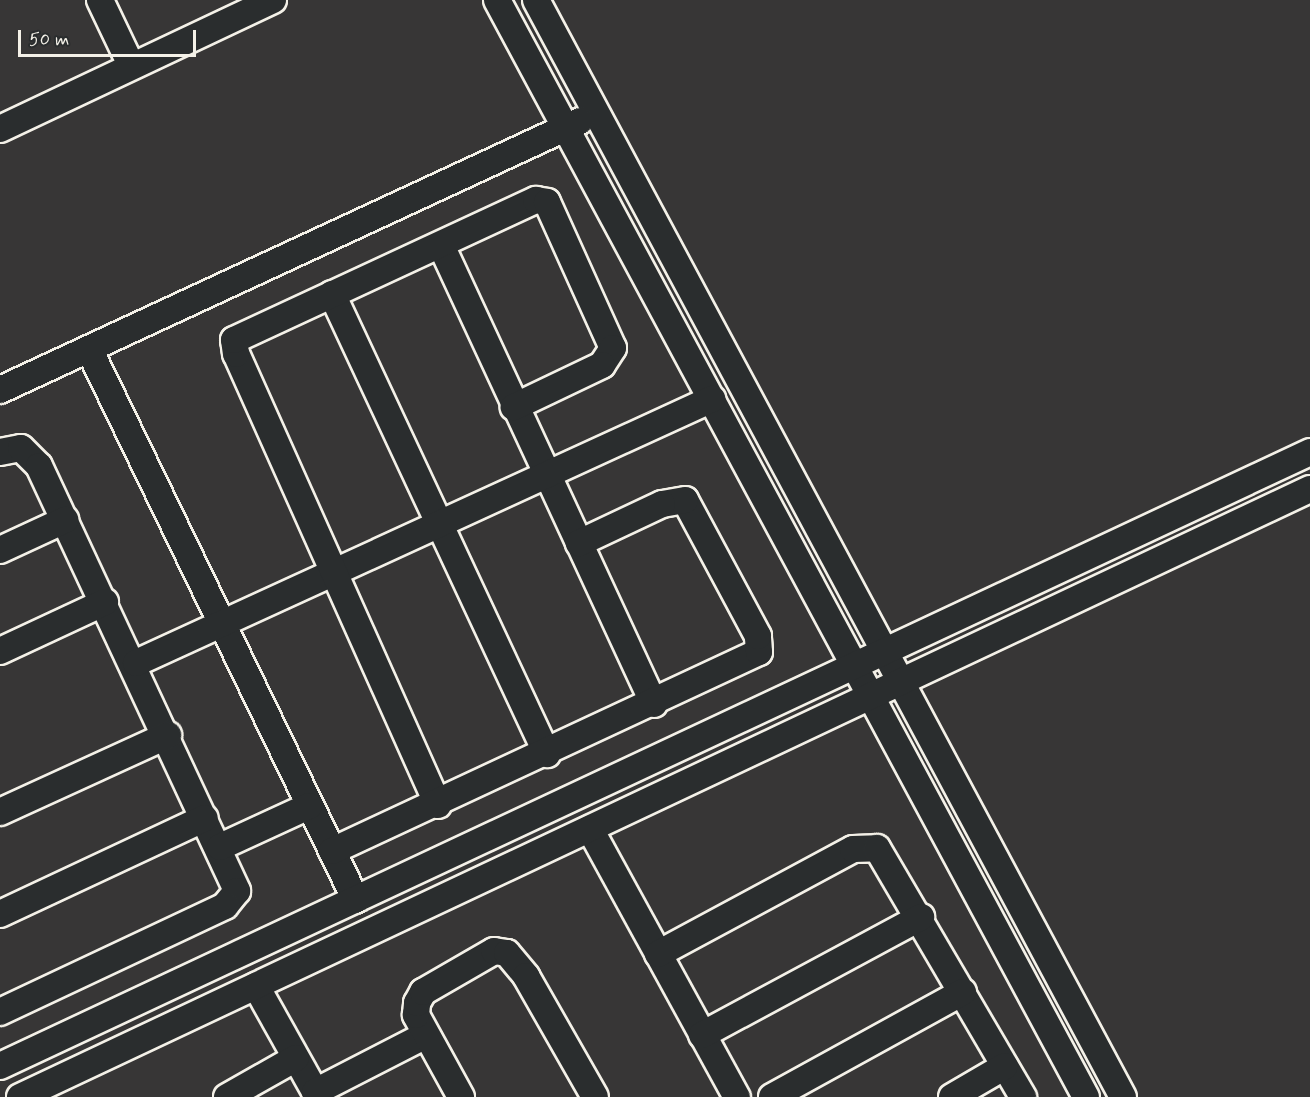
<!DOCTYPE html>
<html>
<head>
<meta charset="utf-8">
<style>
  body { margin:0 }
  #map { position:relative; width:1310px; height:1097px; overflow:hidden; background:#373636; font-family:Mynerve,sans-serif }
  div>[style] { position:absolute }
  [style*='--x'] { left:calc(var(--x)*1px); top:calc(var(--y)*1px); width:calc(var(--w)*1px); rotate:calc(var(--a)*1deg) }
  .roads { filter:drop-shadow(2px 0 #f4f1e8) drop-shadow(-2px 0 #f4f1e8) drop-shadow(0 2px #f4f1e8) drop-shadow(0 -2px #f4f1e8) }
  .minor>* { height:26px; margin:-13px; padding:0 13px; transform-origin:13px; border-radius:13px; background:#2a2d2e }
  span { translate:-50% -50%; white-space:nowrap; text-align:center; line-height:1.15; -webkit-text-stroke:6px #2a2d2e; paint-order:stroke }
  .scale { position:absolute; left:18px; top:30px; width:178px; height:27px; box-sizing:border-box; border:3px solid #f4f1e8; border-top:0; padding-left:8px; font-size:18px; line-height:21px; white-space:nowrap; color:#f4f1e8; -webkit-text-stroke:4px #2a2d2e; paint-order:stroke }
</style>
</head>
<body>
<div id="map">
  <div class="roads">
    <div class="minor">
      <i style="--x:100;--y:0;--w:72;--a:64.5"></i>
      <i style="--x:497;--y:0;--w:1245;--a:61.77"></i>
      <i style="--x:536;--y:0;--w:1244;--a:61.85"></i>
      <i style="--x:0;--y:129;--w:302;--a:-25.3"></i>
      <i style="--x:441;--y:245;--w:506;--a:65.11"></i>
      <i style="--x:332;--y:294;--w:508;--a:64.95"></i>
      <i style="--x:89;--y:349;--w:612;--a:64.15"></i>
      <i style="--x:0;--y:390;--w:639;--a:-24.88"></i>
      <i style="--x:0;--y:452;--w:21;--a:-11"></i>
      <i style="--x:21;--y:448;--w:25;--a:45"></i>
      <i style="--x:39;--y:466;--w:469;--a:65"></i>
      <i style="--x:237;--y:891;--w:19;--a:129"></i>
      <i style="--x:225;--y:906;--w:249;--a:154.8"></i>
      <i style="--x:0;--y:550;--w:72;--a:-24.8"></i>
      <i style="--x:0;--y:651;--w:116;--a:-25"></i>
      <i style="--x:136;--y:663;--w:634;--a:-24.62"></i>
      <i style="--x:438;--y:805;--w:494;--a:-114.1"></i>
      <i style="--x:236;--y:354;--w:14;--a:-98"></i>
      <i style="--x:234;--y:340;--w:333;--a:-24.9"></i>
      <i style="--x:536;--y:200;--w:11;--a:10"></i>
      <i style="--x:547;--y:202;--w:160;--a:65.7"></i>
      <i style="--x:613;--y:348;--w:20;--a:123"></i>
      <i style="--x:602;--y:365;--w:98;--a:154.5"></i>
      <i style="--x:0;--y:812;--w:185;--a:-24.6"></i>
      <i style="--x:590;--y:829;--w:306;--a:61.3"></i>
      <i style="--x:220;--y:847;--w:98;--a:-24.7"></i>
      <i style="--x:332;--y:851;--w:471;--a:-25"></i>
      <i style="--x:759;--y:652;--w:16;--a:-94"></i>
      <i style="--x:758;--y:636;--w:154;--a:-118.2"></i>
      <i style="--x:685;--y:500;--w:23;--a:170"></i>
      <i style="--x:662;--y:504;--w:92;--a:154.8"></i>
      <i style="--x:0;--y:914;--w:226;--a:-25.1"></i>
      <i style="--x:658;--y:954;--w:221;--a:-28.3"></i>
      <i style="--x:853;--y:849;--w:24;--a:-2"></i>
      <i style="--x:877;--y:848;--w:289;--a:59.6"></i>
      <i style="--x:256;--y:986;--w:127;--a:60.8"></i>
      <i style="--x:702;--y:1035;--w:249;--a:-28.3"></i>
      <i style="--x:0;--y:1066;--w:1447;--a:-25.11"></i>
      <i style="--x:315;--y:1092;--w:125;--a:-27.2"></i>
      <i style="--x:20;--y:1097;--w:1426;--a:-25.24"></i>
      <i style="--x:227;--y:1097;--w:79;--a:-29.5"></i>
      <i style="--x:461;--y:1097;--w:94;--a:-118.8"></i>
      <i style="--x:416;--y:1015;--w:12;--a:-85"></i>
      <i style="--x:417;--y:1003;--w:13;--a:-61"></i>
      <i style="--x:423;--y:992;--w:82;--a:-30"></i>
      <i style="--x:494;--y:951;--w:13;--a:9"></i>
      <i style="--x:507;--y:953;--w:30;--a:50"></i>
      <i style="--x:526;--y:976;--w:139;--a:60.3"></i>
      <i style="--x:772;--y:1097;--w:218;--a:-28.8"></i>
      <i style="--x:952;--y:1097;--w:61;--a:-30.3"></i>
    </div>
  </div>
  <div class="scale">50 m</div>
</div>
</body>
</html>
